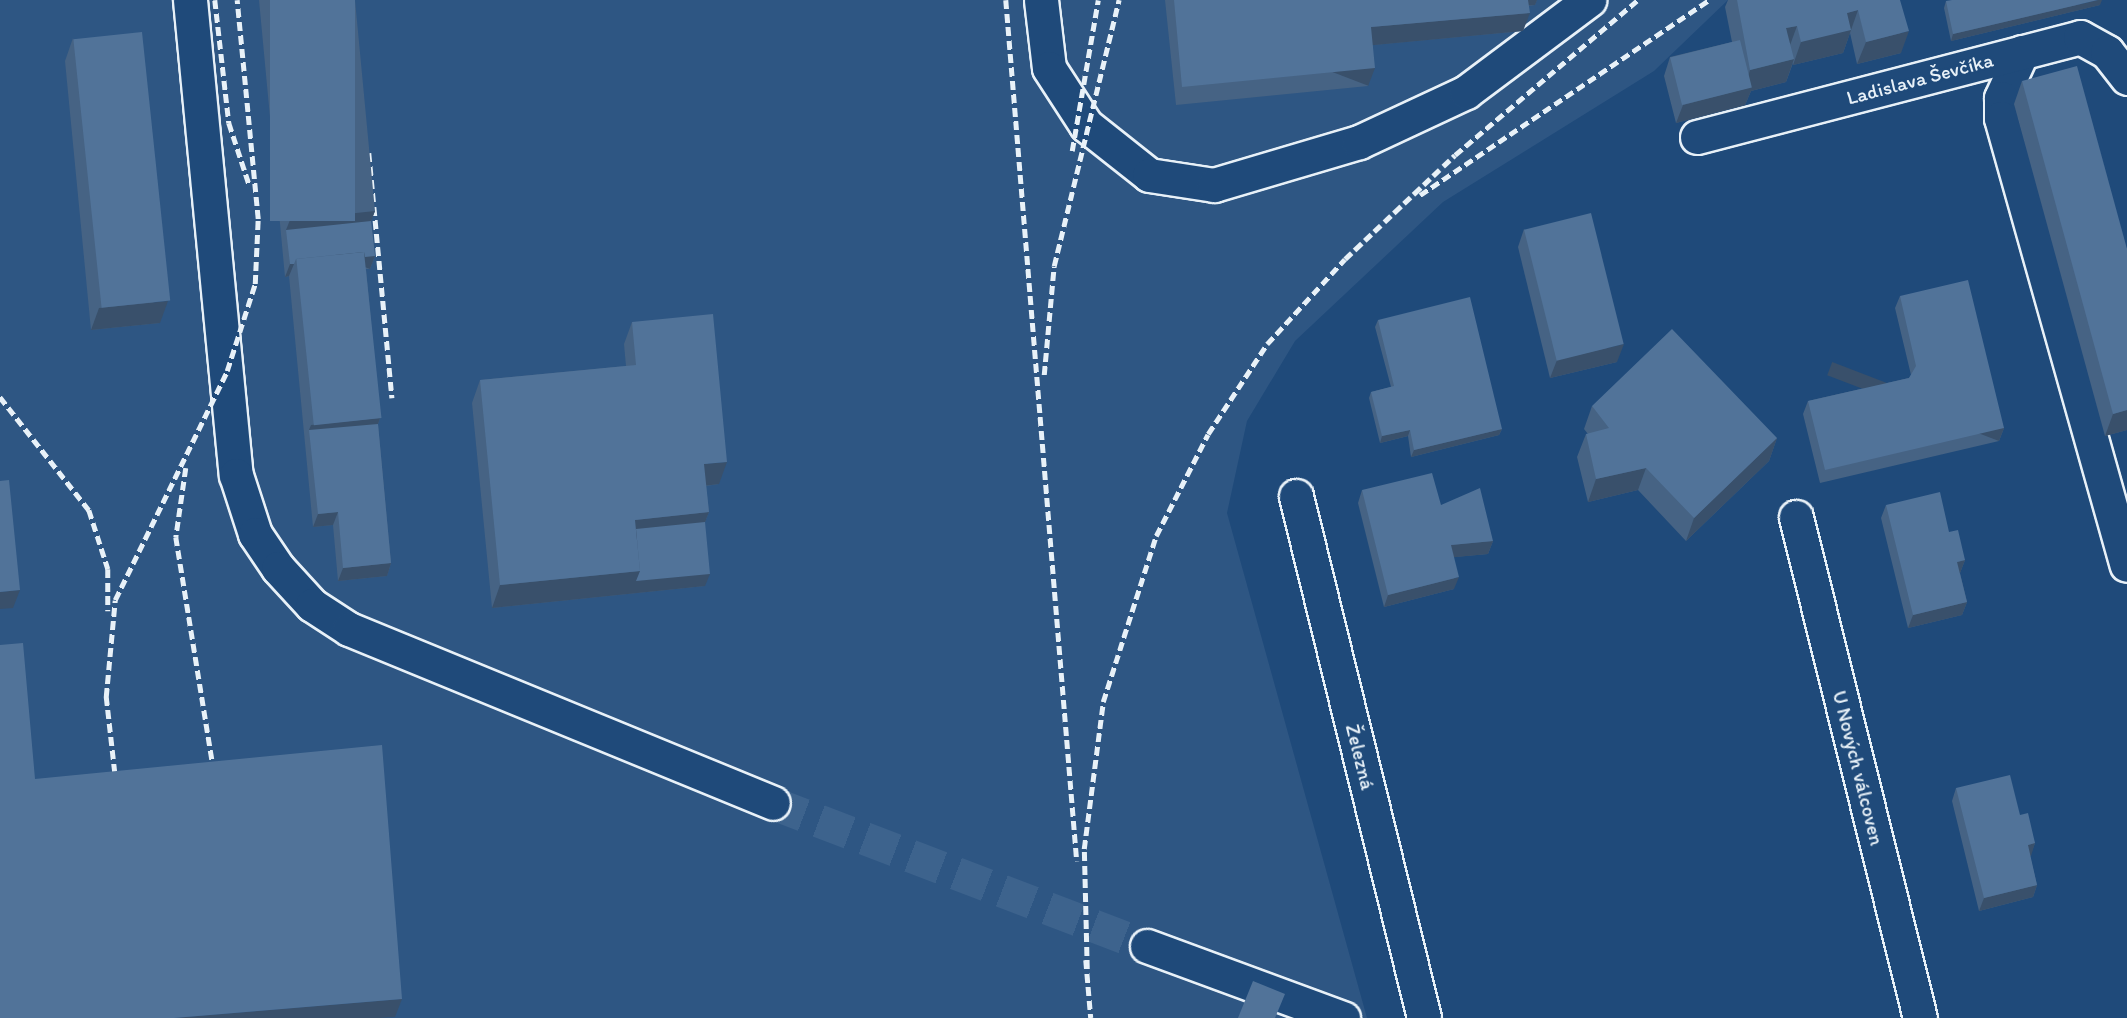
<!DOCTYPE html>
<html>
<head>
<meta charset="utf-8">
<style>
  body { margin:0 }
  #map { position:relative; width:2127px; height:1018px; overflow:hidden; background:#1f4a7a; font-family:Itim,sans-serif }
  div>[style] { position:absolute }
  [style*='--x'] { left:calc(var(--x)*1px); top:calc(var(--y)*1px); width:calc(var(--w)*1px); rotate:calc(var(--a)*1deg) }
  .built>* { inset:0; background:#2e5683 }
  .minor-tunnel>* { height:33px; margin-top:-16.5px; transform-origin:0; background:repeating-linear-gradient(90deg,#3d638d 0 33px,transparent 0 49px) }
  .roads { filter:drop-shadow(2px 0 #e8f1f8) drop-shadow(-2px 0 #e8f1f8) drop-shadow(0 2px #e8f1f8) drop-shadow(0 -2px #e8f1f8) }
  .minor>* { height:33px; margin:-16.5px; padding:0 16.5px; transform-origin:16.5px; border-radius:16.5px; background:#1f4a7a }
  .rail>* { height:4.5px; margin-top:-2.25px; transform-origin:0; background:repeating-linear-gradient(90deg,#e8f1f8 0 9px,transparent 0 13.5px) }
  .wall>* { inset:0; background:#466384 }
  .shaded-wall>* { inset:0; background:#39506b; transform-origin:0 0 }
  .building>* { inset:0; background:#517399; transform-origin:0 0 }
  span { translate:-50% -50%; white-space:nowrap; text-align:center; line-height:1.15; -webkit-text-stroke:4.5px #1f4a7a; paint-order:stroke }
  .street-label { font-size:20px; color:#e8f1f8 }
</style>
</head>
<body>
<div id="map">
  <div class="built">
    <i style="clip-path:polygon(0 0,1728px 0,1654px 71px,1443px 202px,1295px 341px,1247px 421px,1227px 513px,1367px 1018px,0 1018px)"></i>
  </div>
  <div class="minor-tunnel">
    <i style="--x:773;--y:803;--w:400;--a:20.9"></i>
  </div>
  <div class="roads">
    <div class="minor">
      <i style="--x:190;--y:0;--w:477;--a:84.5"></i>
      <i style="--x:236;--y:475;--w:62;--a:72.1"></i>
      <i style="--x:255;--y:534;--w:41;--a:55.9"></i>
      <i style="--x:278;--y:568;--w:50;--a:47.4"></i>
      <i style="--x:312;--y:605;--w:44;--a:33"></i>
      <i style="--x:349;--y:629;--w:458;--a:22.3"></i>
      <i style="--x:1041;--y:0;--w:68;--a:83.3"></i>
      <i style="--x:1049;--y:68;--w:68;--a:57"></i>
      <i style="--x:1086;--y:125;--w:80;--a:38.4"></i>
      <i style="--x:1149;--y:175;--w:66;--a:8.7"></i>
      <i style="--x:1214;--y:185;--w:151;--a:-16.5"></i>
      <i style="--x:1359;--y:142;--w:118;--a:-25"></i>
      <i style="--x:1466;--y:92;--w:154;--a:-36.8"></i>
      <i style="--x:2022;--y:52;--w:51;--a:114.5"></i>
      <i style="--x:2001;--y:98;--w:20;--a:90"></i>
      <i style="--x:2001;--y:118;--w:464;--a:74.3"></i>
      <i style="--x:1697;--y:137;--w:396;--a:-14.6"></i>
      <i style="--x:2080;--y:37;--w:31;--a:29"></i>
      <i style="--x:2107;--y:52;--w:33;--a:52"></i>
      <i style="--x:1296;--y:496;--w:537;--a:76.22"></i>
      <i style="--x:1796;--y:517;--w:516;--a:76.1"></i>
      <i style="--x:1147;--y:946;--w:209;--a:20.2"></i>
    </div>
  </div>
  <div class="rail">
    <i style="--x:215;--y:0;--w:124;--a:83.5"></i>
    <i style="--x:229;--y:123;--w:64;--a:71.8"></i>
    <i style="--x:1006;--y:0;--w:864;--a:85.29"></i>
    <i style="--x:1072;--y:151;--w:153;--a:-80.2"></i>
    <i style="--x:369;--y:153;--w:246;--a:84.6"></i>
    <i style="--x:1420;--y:195;--w:349;--a:-34"></i>
    <i style="--x:1044;--y:375;--w:109;--a:-84.8"></i>
    <i style="--x:1054;--y:266;--w:274;--a:-76.3"></i>
    <i style="--x:0;--y:397;--w:144;--a:51.8"></i>
    <i style="--x:89;--y:510;--w:62;--a:72.1"></i>
    <i style="--x:108;--y:569;--w:42;--a:90"></i>
    <i style="--x:186;--y:468;--w:70;--a:98.2"></i>
    <i style="--x:176;--y:537;--w:245;--a:80.8"></i>
    <i style="--x:116;--y:786;--w:90;--a:-96.4"></i>
    <i style="--x:106;--y:697;--w:97;--a:-84.7"></i>
    <i style="--x:115;--y:600;--w:255;--a:-63.9"></i>
    <i style="--x:227;--y:371;--w:91;--a:-72.2"></i>
    <i style="--x:255;--y:284;--w:65;--a:-87.4"></i>
    <i style="--x:258;--y:219;--w:220;--a:-95.5"></i>
    <i style="--x:1086;--y:960;--w:58;--a:85.1"></i>
    <i style="--x:1087;--y:969;--w:120;--a:-91.4"></i>
    <i style="--x:1084;--y:849;--w:148;--a:-82.6"></i>
    <i style="--x:1103;--y:702;--w:174;--a:-72.3"></i>
    <i style="--x:1156;--y:536;--w:114;--a:-63"></i>
    <i style="--x:1208;--y:434;--w:108;--a:-56.8"></i>
    <i style="--x:1267;--y:344;--w:115;--a:-47.5"></i>
    <i style="--x:1345;--y:259;--w:151;--a:-43.4"></i>
    <i style="--x:1455;--y:155;--w:240;--a:-40.3"></i>
  </div>
  <div class="wall">
    <i style="clip-path:polygon(259px 0,355px 0,375px 211px,371px 221px,375px 256px,370px 269px,366px 269px,380px 418px,378px 424px,391px 563px,387px 576px,338px 581px,333px 525px,313px 527px,289px 276px,285px 277px)"></i>
    <i style="clip-path:polygon(1165px 0,1537px 0,1535px 5px,1529px 6px,1523px 31px,1373px 45px,1368px 86px,1176px 105px)"></i>
    <i style="clip-path:polygon(1728px 0,1900px 0,1901px 53px,1857px 64px,1850px 33px,1843px 53px,1793px 65px,1793px 63px,1786px 82px,1751px 91px,1745px 105px,1676px 123px,1664px 76px,1670px 57px,1732px 42px,1725px 7px)"></i>
    <i style="clip-path:polygon(1946px 1px,2100px 5px,1951px 41px,1944px 8px)"></i>
    <i style="clip-path:polygon(73px 38px,160px 323px,91px 330px,65px 61px)"></i>
    <i style="clip-path:polygon(2022px 81px,2127px 249px,2127px 430px,2105px 436px,2014px 104px)"></i>
    <i style="clip-path:polygon(1524px 229px,1617px 362px,1550px 378px,1518px 247px)"></i>
    <i style="clip-path:polygon(1900px 296px,2004px 428px,1999px 441px,1820px 483px,1803px 414px,1808px 401px,1909px 378px,1911px 375px,1895px 308px)"></i>
    <i style="clip-path:polygon(1378px 320px,1502px 429px,1499px 435px,1411px 457px,1408px 436px,1380px 443px,1369px 398px,1371px 392px,1391px 387px,1375px 327px)"></i>
    <i style="clip-path:polygon(632px 322px,719px 484px,706px 486px,709px 512px,705px 522px,705px 586px,492px 608px,472px 403px,480px 380px,626px 366px,624px 344px)"></i>
    <i style="clip-path:polygon(1592px 406px,1777px 438px,1769px 461px,1686px 541px,1638px 490px,1588px 502px,1577px 457px,1586px 434px,1588px 434px,1584px 429px)"></i>
    <i style="clip-path:polygon(1362px 490px,1441px 505px,1493px 541px,1488px 554px,1454px 557px,1454px 589px,1384px 607px,1358px 503px)"></i>
    <i style="clip-path:polygon(1886px 505px,1949px 532px,1965px 560px,1960px 573px,1967px 602px,1962px 615px,1908px 628px,1881px 518px)"></i>
    <i style="clip-path:polygon(1956px 788px,2020px 815px,2035px 843px,2030px 856px,2037px 885px,2033px 897px,1979px 911px,1952px 801px)"></i>
  </div>
  <div class="shaded-wall">
    <i style="clip-path:polygon(1523px 0,1537px 0,1535px 5px,1521px 6px)"></i>
    <i style="clip-path:polygon(2098px 0,2102px 0,2100px 5px,1951px 41px,1953px 34px)"></i>
    <i style="clip-path:polygon(1858px 10px,1843px 53px,1793px 65px,1801px 42px,1847px 13px)"></i>
    <i style="clip-path:polygon(1530px 13px,1523px 31px,1364px 46px,1371px 27px)"></i>
    <i style="clip-path:polygon(1797px 26px,1789px 48px,1786px 28px)"></i>
    <i style="clip-path:polygon(1909px 31px,1901px 53px,1857px 64px,1866px 42px)"></i>
    <i style="clip-path:polygon(1794px 59px,1786px 82px,1751px 91px,1745px 105px,1676px 123px,1683px 105px,1744px 89px,1750px 70px)"></i>
    <i style="left:1375px;top:68px;width:19px;height:194px;rotate:111deg"></i>
    <i style="clip-path:polygon(375px 211px,366px 234px,286px 230px,290px 220px)"></i>
    <i style="left:375px;top:256px;width:14px;height:79px;rotate:111deg"></i>
    <i style="clip-path:polygon(290px 264px,294px 264px,289px 276px,285px 277px)"></i>
    <i style="clip-path:polygon(168px 301px,160px 323px,91px 330px,99px 308px)"></i>
    <i style="clip-path:polygon(1624px 344px,1617px 362px,1550px 378px,1557px 360px)"></i>
    <i style="clip-path:polygon(2127px 410px,2127px 430px,2105px 436px,2113px 414px)"></i>
    <i style="clip-path:polygon(380px 418px,374px 436px,309px 430px,311px 425px)"></i>
    <i style="left:2004px;top:428px;width:14px;height:184px;rotate:111deg"></i>
    <i style="clip-path:polygon(1502px 429px,1499px 435px,1411px 457px,1414px 450px)"></i>
    <i style="clip-path:polygon(1410px 430px,1408px 436px,1380px 443px,1382px 436px)"></i>
    <i style="clip-path:polygon(1777px 438px,1769px 461px,1686px 541px,1694px 518px)"></i>
    <i style="clip-path:polygon(727px 462px,719px 484px,695px 487px,704px 464px)"></i>
    <i style="clip-path:polygon(1646px 468px,1638px 490px,1588px 502px,1596px 479px)"></i>
    <i style="clip-path:polygon(338px 512px,333px 525px,313px 527px,318px 514px)"></i>
    <i style="clip-path:polygon(709px 512px,700px 535px,632px 542px,635px 520px)"></i>
    <i style="clip-path:polygon(1493px 541px,1488px 554px,1446px 558px,1451px 545px)"></i>
    <i style="clip-path:polygon(1965px 560px,1960px 573px,1953px 575px,1957px 562px)"></i>
    <i style="clip-path:polygon(391px 563px,387px 576px,338px 581px,343px 568px)"></i>
    <i style="clip-path:polygon(640px 571px,710px 574px,705px 586px,492px 608px,500px 585px)"></i>
    <i style="clip-path:polygon(1459px 577px,1454px 589px,1384px 607px,1388px 595px)"></i>
    <i style="clip-path:polygon(20px 590px,13px 608px,0 609px,0 592px)"></i>
    <i style="clip-path:polygon(1967px 602px,1962px 615px,1908px 628px,1913px 615px)"></i>
    <i style="clip-path:polygon(2035px 843px,2031px 856px,2023px 857px,2028px 845px)"></i>
    <i style="clip-path:polygon(2037px 885px,2033px 897px,1979px 911px,1984px 898px)"></i>
    <i style="clip-path:polygon(402px 999px,395px 1017px,379px 1018px,174px 1018px)"></i>
  </div>
  <div class="building">
    <i style="left:270px;top:0;width:85px;height:221px"></i>
    <i style="clip-path:polygon(1174px 0,1528px 0,1530px 13px,1371px 27px,1375px 68px,1182px 87px)"></i>
    <i style="clip-path:polygon(1737px 0,1900px 0,1909px 31px,1866px 42px,1858px 10px,1847px 13px,1851px 30px,1801px 42px,1797px 26px,1786px 28px,1794px 59px,1750px 70px)"></i>
    <i style="clip-path:polygon(1952px 0,2098px 0,1953px 34px,1946px 1px)"></i>
    <i style="left:142px;top:32px;width:270px;height:69px;rotate:84deg"></i>
    <i style="left:1740px;top:40px;width:49px;height:72px;rotate:76deg"></i>
    <i style="clip-path:polygon(2077px 66px,2127px 249px,2127px 410px,2113px 414px,2022px 81px)"></i>
    <i style="left:1591px;top:213px;width:135px;height:69px;rotate:76deg"></i>
    <i style="clip-path:polygon(371px 221px,375px 256px,365px 257px,364px 252px,296px 259px,294px 264px,290px 264px,286px 230px)"></i>
    <i style="left:364px;top:252px;width:167px;height:68px;rotate:84deg"></i>
    <i style="clip-path:polygon(1968px 280px,2004px 428px,1825px 470px,1808px 401px,1909px 378px,1916px 366px,1900px 296px)"></i>
    <i style="clip-path:polygon(1470px 297px,1502px 429px,1414px 450px,1410px 430px,1382px 436px,1371px 392px,1394px 386px,1378px 320px)"></i>
    <i style="clip-path:polygon(713px 314px,727px 462px,704px 464px,709px 512px,635px 520px,640px 571px,500px 585px,480px 380px,636px 365px,632px 322px)"></i>
    <i style="clip-path:polygon(1672px 329px,1777px 438px,1694px 518px,1646px 468px,1596px 479px,1586px 434px,1609px 428px,1592px 406px)"></i>
    <i style="clip-path:polygon(378px 424px,391px 563px,343px 568px,338px 512px,318px 514px,309px 430px)"></i>
    <i style="clip-path:polygon(1432px 473px,1441px 505px,1480px 488px,1493px 541px,1451px 545px,1459px 577px,1388px 595px,1362px 490px)"></i>
    <i style="clip-path:polygon(9px 480px,20px 590px,0 592px,0 481px)"></i>
    <i style="clip-path:polygon(1940px 492px,1949px 532px,1958px 530px,1965px 560px,1957px 562px,1967px 602px,1913px 615px,1886px 505px)"></i>
    <i style="clip-path:polygon(705px 522px,710px 574px,636px 581px,640px 571px,636px 529px)"></i>
    <i style="clip-path:polygon(23px 643px,35px 779px,382px 745px,402px 999px,174px 1018px,0 1018px,0 645px)"></i>
    <i style="clip-path:polygon(2010px 775px,2020px 815px,2028px 813px,2035px 843px,2028px 845px,2037px 885px,1984px 898px,1956px 788px)"></i>
    <i style="clip-path:polygon(1253px 981px,1285px 994px,1275px 1018px,1238px 1018px)"></i>
  </div>
  <div class="street-label">
    <span style="left:1920px;top:79px;rotate:-15deg">Ladislava Ševčíka</span>
    <span style="left:1360px;top:757px;rotate:76deg">Železná</span>
    <span style="left:1858px;top:768px;rotate:76deg">U Nových válcoven</span>
  </div>
</div>
</body>
</html>
